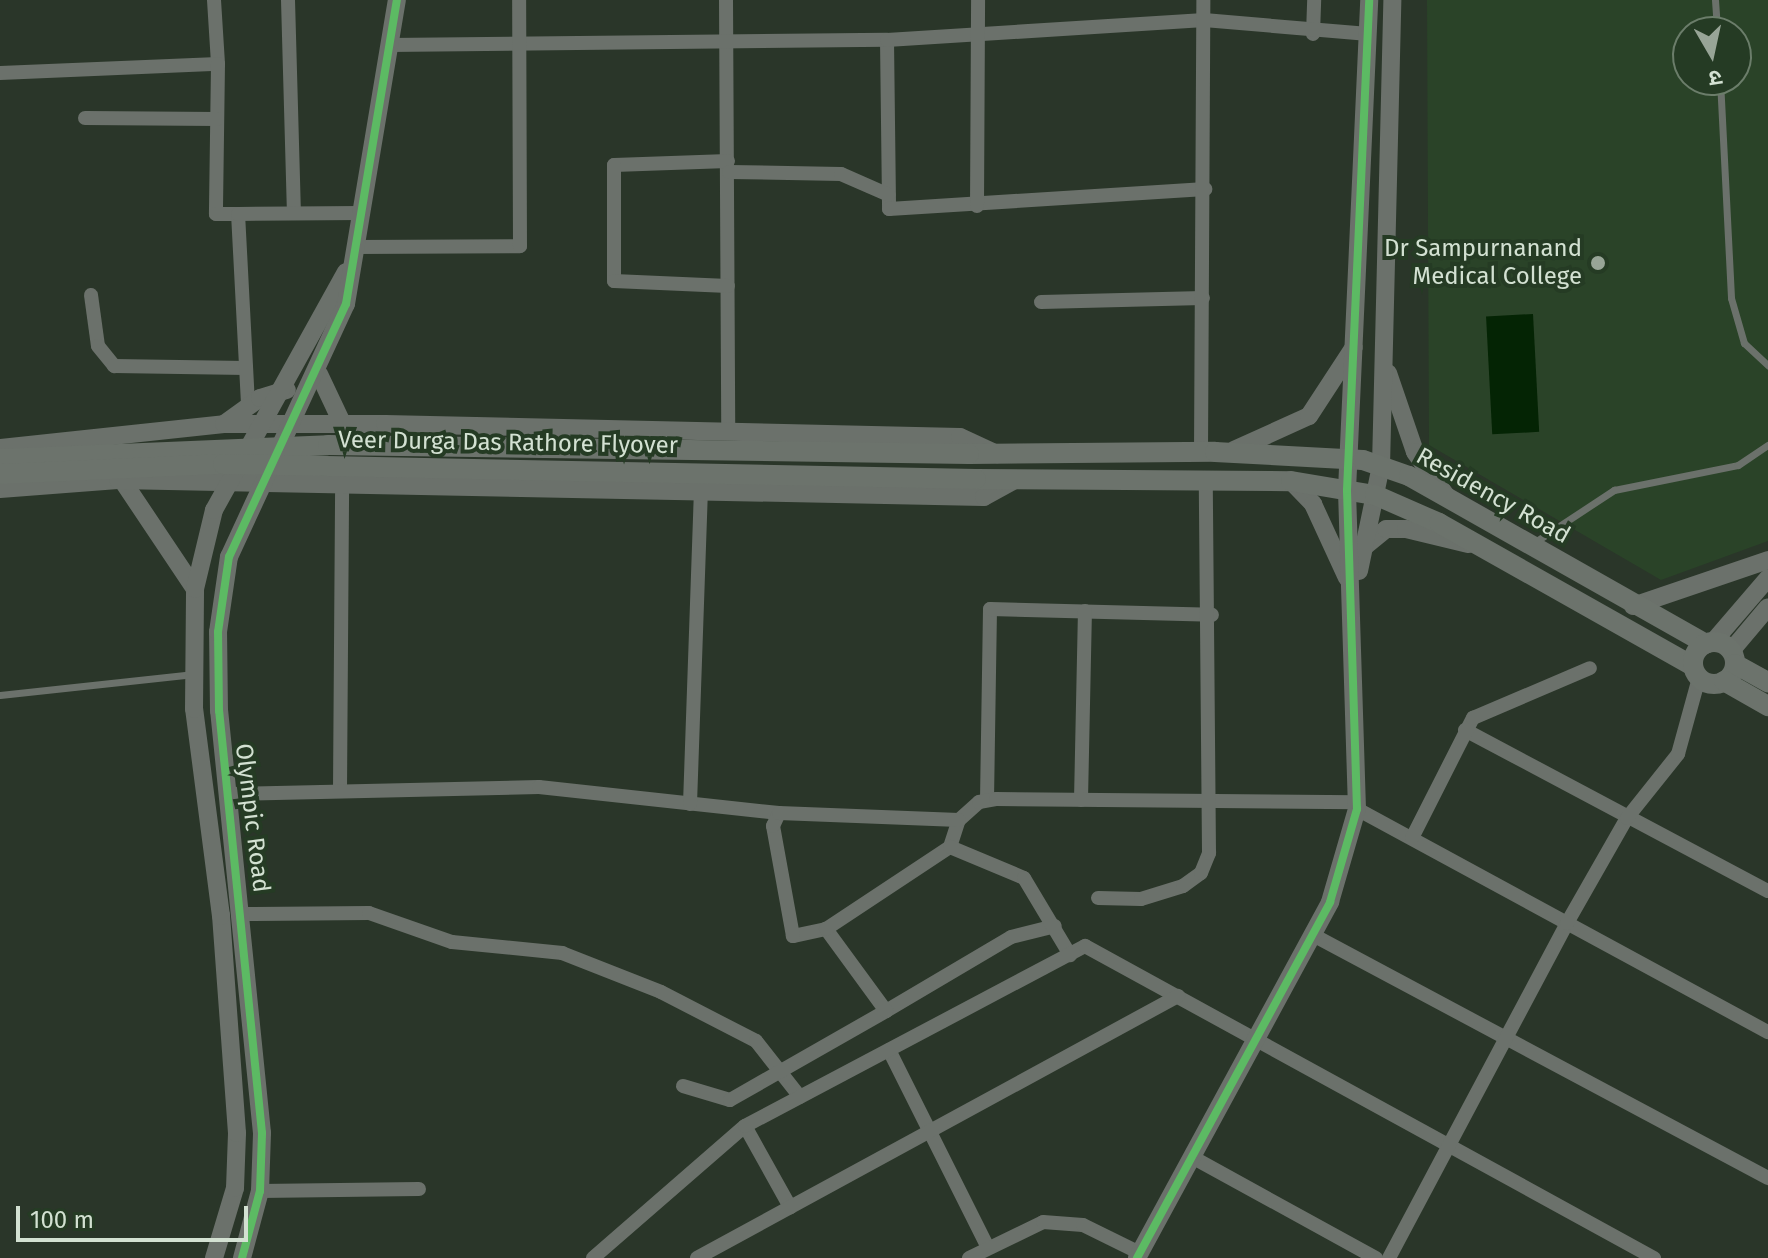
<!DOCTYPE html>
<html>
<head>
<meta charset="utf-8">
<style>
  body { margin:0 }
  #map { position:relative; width:1768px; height:1258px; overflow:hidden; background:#2a3629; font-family:"Fira Sans","Noto Sans Devanagari",sans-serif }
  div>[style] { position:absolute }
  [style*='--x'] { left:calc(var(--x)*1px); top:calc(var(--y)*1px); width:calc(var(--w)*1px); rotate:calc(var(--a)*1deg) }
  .built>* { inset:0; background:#2a4328 }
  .water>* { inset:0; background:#042404; transform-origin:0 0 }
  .service>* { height:7px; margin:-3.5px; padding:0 3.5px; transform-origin:3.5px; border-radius:3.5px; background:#6b716b }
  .minor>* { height:14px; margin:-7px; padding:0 7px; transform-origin:7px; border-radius:7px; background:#6b716b }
  .tertiary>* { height:18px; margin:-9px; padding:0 9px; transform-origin:9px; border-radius:9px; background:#6b716b }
  .secondary>* { height:20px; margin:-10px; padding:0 10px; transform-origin:10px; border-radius:10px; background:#6c736c }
  .secondary>.ring { margin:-10px; padding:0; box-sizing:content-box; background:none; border:20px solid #6c736c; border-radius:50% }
  .secondary-bridge>* { height:20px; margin:-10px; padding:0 10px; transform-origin:10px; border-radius:10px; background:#6c736c }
  .cycleway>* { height:8px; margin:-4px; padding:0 4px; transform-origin:4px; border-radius:4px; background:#5cba63 }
  .dots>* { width:22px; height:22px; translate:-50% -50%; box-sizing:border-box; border:4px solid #253b24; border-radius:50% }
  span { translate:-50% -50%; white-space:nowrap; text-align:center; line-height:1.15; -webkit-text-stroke:8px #253b24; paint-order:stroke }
  .poi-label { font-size:24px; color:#d3e1d2 }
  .right { translate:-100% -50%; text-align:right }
  .street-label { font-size:24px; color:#d3e1d2 }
  .north { position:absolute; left:1672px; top:16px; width:80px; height:80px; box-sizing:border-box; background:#253b24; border:2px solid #6b7d6a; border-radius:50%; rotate:171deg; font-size:22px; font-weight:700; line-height:32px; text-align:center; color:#d3e1d2 }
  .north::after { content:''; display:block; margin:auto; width:28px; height:36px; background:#98a597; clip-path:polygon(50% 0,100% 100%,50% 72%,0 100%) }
  .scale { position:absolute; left:16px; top:1206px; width:232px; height:36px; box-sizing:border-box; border:4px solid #d3e1d2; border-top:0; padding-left:10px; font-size:24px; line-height:28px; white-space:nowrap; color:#d3e1d2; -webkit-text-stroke:6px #253b24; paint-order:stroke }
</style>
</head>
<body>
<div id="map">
  <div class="built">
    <i style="clip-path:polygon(evenodd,1427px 0,1768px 0,1768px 541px,1661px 580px,1429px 445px,1427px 0,1688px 32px,1736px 32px,1736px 80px,1688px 80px,1688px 32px)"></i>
  </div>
  <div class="water">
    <i style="left:1533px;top:314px;width:118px;height:47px;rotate:87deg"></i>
  </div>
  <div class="service">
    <i style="--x:1715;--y:0;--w:32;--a:86"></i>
    <i style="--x:1720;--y:80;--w:218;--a:87.1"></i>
    <i style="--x:1731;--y:298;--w:47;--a:73.9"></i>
    <i style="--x:1744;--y:343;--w:33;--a:43"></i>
    <i style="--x:1535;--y:542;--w:95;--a:-33.4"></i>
    <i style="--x:1614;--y:490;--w:126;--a:-11.4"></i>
    <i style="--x:1738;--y:465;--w:36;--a:-34"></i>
    <i style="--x:0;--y:695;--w:193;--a:-6.2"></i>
  </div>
  <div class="minor">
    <i style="--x:214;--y:0;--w:64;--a:86.4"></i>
    <i style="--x:288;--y:0;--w:213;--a:88.4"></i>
    <i style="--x:726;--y:0;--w:431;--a:89.7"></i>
    <i style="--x:1313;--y:34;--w:34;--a:-88"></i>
    <i style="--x:887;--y:40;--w:169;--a:89.3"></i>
    <i style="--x:889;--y:209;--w:317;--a:-3.6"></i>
    <i style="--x:389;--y:45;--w:498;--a:-0.6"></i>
    <i style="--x:887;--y:40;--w:318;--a:-3.6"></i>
    <i style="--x:1204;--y:20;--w:165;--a:4.9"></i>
    <i style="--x:0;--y:73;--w:218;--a:-2.4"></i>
    <i style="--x:218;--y:64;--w:150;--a:90.8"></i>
    <i style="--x:216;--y:214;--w:22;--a:0"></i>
    <i style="--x:85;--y:118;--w:132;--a:0.4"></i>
    <i style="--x:728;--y:161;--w:114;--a:178"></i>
    <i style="--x:614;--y:165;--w:116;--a:90"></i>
    <i style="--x:614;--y:281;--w:114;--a:2.5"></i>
    <i style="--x:729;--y:172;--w:112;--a:1"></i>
    <i style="--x:841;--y:174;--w:52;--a:23.6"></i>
    <i style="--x:977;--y:206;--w:206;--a:-89.7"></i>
    <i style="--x:355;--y:247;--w:165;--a:-0.3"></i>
    <i style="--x:520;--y:246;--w:246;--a:-90.2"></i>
    <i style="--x:91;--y:295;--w:51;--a:82.2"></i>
    <i style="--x:98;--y:346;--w:26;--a:51"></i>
    <i style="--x:114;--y:366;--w:132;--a:0.9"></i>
    <i style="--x:1041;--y:302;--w:162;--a:-1.4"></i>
    <i style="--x:248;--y:404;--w:190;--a:-93"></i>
    <i style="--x:238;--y:214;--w:123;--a:-0.5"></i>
    <i style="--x:1201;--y:453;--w:453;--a:-89.7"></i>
    <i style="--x:1465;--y:730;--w:343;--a:28"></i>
    <i style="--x:340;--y:790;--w:302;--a:-89.6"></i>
    <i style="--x:231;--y:794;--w:308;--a:-1.3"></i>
    <i style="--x:539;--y:787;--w:241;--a:6.2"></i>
    <i style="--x:987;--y:800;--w:191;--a:-89.1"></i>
    <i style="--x:990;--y:609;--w:222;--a:1.5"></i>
    <i style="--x:1081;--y:800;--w:189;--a:-88.8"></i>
    <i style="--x:690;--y:804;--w:312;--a:-88"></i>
    <i style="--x:1357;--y:809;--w:468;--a:28.5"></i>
    <i style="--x:1412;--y:838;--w:135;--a:-63.1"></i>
    <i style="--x:1473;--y:718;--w:127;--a:-23.1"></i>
    <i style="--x:950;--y:847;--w:28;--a:-72"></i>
    <i style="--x:959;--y:820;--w:27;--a:-42"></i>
    <i style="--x:979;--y:802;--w:17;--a:-10"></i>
    <i style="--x:996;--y:799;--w:361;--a:0.5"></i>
    <i style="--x:1098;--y:898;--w:43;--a:1.3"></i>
    <i style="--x:1141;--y:899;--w:44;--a:-17.2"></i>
    <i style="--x:1183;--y:886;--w:22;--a:-36"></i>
    <i style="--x:1201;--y:873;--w:22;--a:-68"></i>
    <i style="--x:1209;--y:853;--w:373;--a:-90.5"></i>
    <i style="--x:244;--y:914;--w:125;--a:-0.5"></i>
    <i style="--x:369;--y:913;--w:88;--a:19.3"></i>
    <i style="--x:452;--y:942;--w:111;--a:5.7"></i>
    <i style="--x:562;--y:953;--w:106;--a:21.5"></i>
    <i style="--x:661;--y:992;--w:107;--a:27.3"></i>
    <i style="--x:756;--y:1041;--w:71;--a:51.8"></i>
    <i style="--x:826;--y:929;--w:34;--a:168"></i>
    <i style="--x:793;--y:936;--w:112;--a:-100.3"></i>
    <i style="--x:773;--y:826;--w:14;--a:-65"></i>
    <i style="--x:779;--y:813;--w:180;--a:2.2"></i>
    <i style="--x:1313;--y:935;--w:516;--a:28.11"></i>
    <i style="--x:886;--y:1011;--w:145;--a:-30.6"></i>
    <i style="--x:1011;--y:937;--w:45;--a:-14"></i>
    <i style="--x:889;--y:1050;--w:221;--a:63.4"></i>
    <i style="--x:683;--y:1086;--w:49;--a:16.6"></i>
    <i style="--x:730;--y:1100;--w:180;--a:-29.7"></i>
    <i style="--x:886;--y:1011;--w:102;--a:-126.2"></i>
    <i style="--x:826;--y:929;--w:149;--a:-33.5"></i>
    <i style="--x:950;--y:847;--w:80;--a:22.7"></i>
    <i style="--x:1024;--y:878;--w:90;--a:59.1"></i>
    <i style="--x:745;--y:1126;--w:93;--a:60.9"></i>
    <i style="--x:1192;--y:1157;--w:210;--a:28.8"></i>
    <i style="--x:260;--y:1191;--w:159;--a:-0.7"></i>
    <i style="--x:593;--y:1258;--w:201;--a:-41"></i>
    <i style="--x:745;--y:1126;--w:385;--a:-27.9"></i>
    <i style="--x:1085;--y:946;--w:649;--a:28.74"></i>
    <i style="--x:697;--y:1258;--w:548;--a:-28.58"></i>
    <i style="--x:969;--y:1258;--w:82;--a:-25.9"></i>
    <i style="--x:1043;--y:1222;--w:40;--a:4.3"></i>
    <i style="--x:1083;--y:1225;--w:64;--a:26.2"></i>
    <i style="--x:1389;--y:1258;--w:379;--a:-62"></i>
    <i style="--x:1567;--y:923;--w:121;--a:-60.3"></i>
    <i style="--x:1627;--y:818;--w:82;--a:-51.4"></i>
    <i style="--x:1678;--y:754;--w:79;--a:-74.6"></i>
  </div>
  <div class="tertiary">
    <i style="--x:1388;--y:373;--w:83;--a:71.1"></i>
    <i style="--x:1415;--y:452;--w:55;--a:54.6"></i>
    <i style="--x:319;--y:374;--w:56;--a:64.8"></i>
    <i style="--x:224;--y:424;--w:44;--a:-35.8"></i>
    <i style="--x:260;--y:398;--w:28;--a:-17"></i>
    <i style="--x:0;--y:448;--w:225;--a:-6.1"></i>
    <i style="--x:224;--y:424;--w:161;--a:0"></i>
    <i style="--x:385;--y:424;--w:575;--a:1.3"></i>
    <i style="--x:960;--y:437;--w:41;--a:24.7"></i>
    <i style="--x:1234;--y:450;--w:82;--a:-24.4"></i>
    <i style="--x:1309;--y:416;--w:82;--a:-56.9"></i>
    <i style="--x:118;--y:474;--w:138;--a:56.2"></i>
    <i style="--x:1291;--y:481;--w:32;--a:46"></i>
    <i style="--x:1313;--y:504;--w:81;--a:65.3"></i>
    <i style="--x:0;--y:489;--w:118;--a:-4.4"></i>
    <i style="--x:118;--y:480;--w:866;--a:1.12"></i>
    <i style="--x:984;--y:497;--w:37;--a:-29"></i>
    <i style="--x:1364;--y:547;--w:28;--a:-39"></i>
    <i style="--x:1386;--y:529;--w:20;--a:0"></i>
    <i style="--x:1406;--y:529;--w:64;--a:13.6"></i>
    <i style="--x:1359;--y:571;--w:107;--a:-78.2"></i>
    <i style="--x:1381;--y:466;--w:466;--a:-88.6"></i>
    <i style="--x:1633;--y:606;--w:143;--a:-18.8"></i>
    <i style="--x:1713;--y:642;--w:84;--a:-49.3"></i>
    <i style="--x:1731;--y:651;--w:57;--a:-49.9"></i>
    <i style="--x:214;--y:1258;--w:73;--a:-73.3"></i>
    <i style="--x:235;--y:1188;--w:55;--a:-87.9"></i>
    <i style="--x:237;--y:1133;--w:218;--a:-94.2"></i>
    <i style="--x:221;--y:916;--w:209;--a:-97.4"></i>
    <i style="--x:194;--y:709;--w:120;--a:-89.5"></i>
    <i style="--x:195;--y:589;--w:81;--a:-76.5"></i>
    <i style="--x:214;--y:510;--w:272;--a:-61"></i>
    <i style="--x:242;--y:1258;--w:69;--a:-75"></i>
    <i style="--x:260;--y:1191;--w:58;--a:-88"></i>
    <i style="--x:262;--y:1133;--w:424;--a:-95.8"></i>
    <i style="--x:219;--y:711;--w:79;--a:-90.7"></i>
    <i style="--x:218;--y:632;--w:76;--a:-81.7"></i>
    <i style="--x:229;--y:557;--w:279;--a:-65.2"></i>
    <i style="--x:346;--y:304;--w:308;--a:-80.5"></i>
    <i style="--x:1137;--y:1258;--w:405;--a:-61.5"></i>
    <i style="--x:1330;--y:902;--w:97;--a:-73.8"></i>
    <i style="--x:1357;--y:809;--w:319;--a:-91.8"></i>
    <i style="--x:1347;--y:490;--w:490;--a:-87.4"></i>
  </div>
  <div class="secondary">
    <i style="--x:969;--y:454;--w:246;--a:-0.5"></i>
    <i style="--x:1215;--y:452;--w:148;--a:3.1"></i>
    <i style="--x:1363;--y:460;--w:49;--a:19.2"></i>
    <i style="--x:1409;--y:476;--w:341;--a:29.5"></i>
    <i style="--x:976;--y:479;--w:315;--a:0.4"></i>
    <i style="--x:1291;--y:481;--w:85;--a:9.5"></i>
    <i style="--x:1375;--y:495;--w:70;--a:23.6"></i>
    <i style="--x:1439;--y:523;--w:291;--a:29.4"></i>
    <i class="ring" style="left:1693px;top:642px;width:22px;height:22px"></i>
    <i style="--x:1735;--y:664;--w:38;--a:29"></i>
    <i style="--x:1724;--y:681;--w:51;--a:29.6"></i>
  </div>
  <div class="secondary-bridge">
    <i style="--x:0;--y:459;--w:328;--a:-2.4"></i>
    <i style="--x:328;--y:445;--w:641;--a:0.8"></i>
    <i style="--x:0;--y:474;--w:223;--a:-2.6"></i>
    <i style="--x:223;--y:464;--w:753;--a:1.14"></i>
  </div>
  <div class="cycleway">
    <i style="--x:242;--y:1258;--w:69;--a:-75"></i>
    <i style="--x:260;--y:1191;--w:58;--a:-88"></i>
    <i style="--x:262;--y:1133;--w:424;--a:-95.8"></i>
    <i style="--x:219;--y:711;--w:79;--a:-90.7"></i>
    <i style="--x:218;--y:632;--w:76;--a:-81.7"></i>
    <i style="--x:229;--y:557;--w:279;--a:-65.2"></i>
    <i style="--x:346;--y:304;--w:308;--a:-80.5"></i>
    <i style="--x:1137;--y:1258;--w:405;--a:-61.5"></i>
    <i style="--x:1330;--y:902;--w:97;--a:-73.8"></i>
    <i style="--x:1357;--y:809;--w:319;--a:-91.8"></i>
    <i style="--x:1347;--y:490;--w:490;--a:-87.4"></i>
  </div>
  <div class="dots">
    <i style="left:1598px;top:263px;background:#98a597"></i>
  </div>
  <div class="poi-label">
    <span class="right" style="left:1582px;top:263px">Dr Sampurnanand<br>Medical College</span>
  </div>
  <div class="street-label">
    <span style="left:508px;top:443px;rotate:1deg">Veer Durga Das Rathore Flyover</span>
    <span style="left:1493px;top:496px;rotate:29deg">Residency Road</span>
    <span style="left:252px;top:818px;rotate:83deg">Olympic Road</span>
  </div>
  <div class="north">उ</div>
  <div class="scale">100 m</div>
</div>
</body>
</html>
